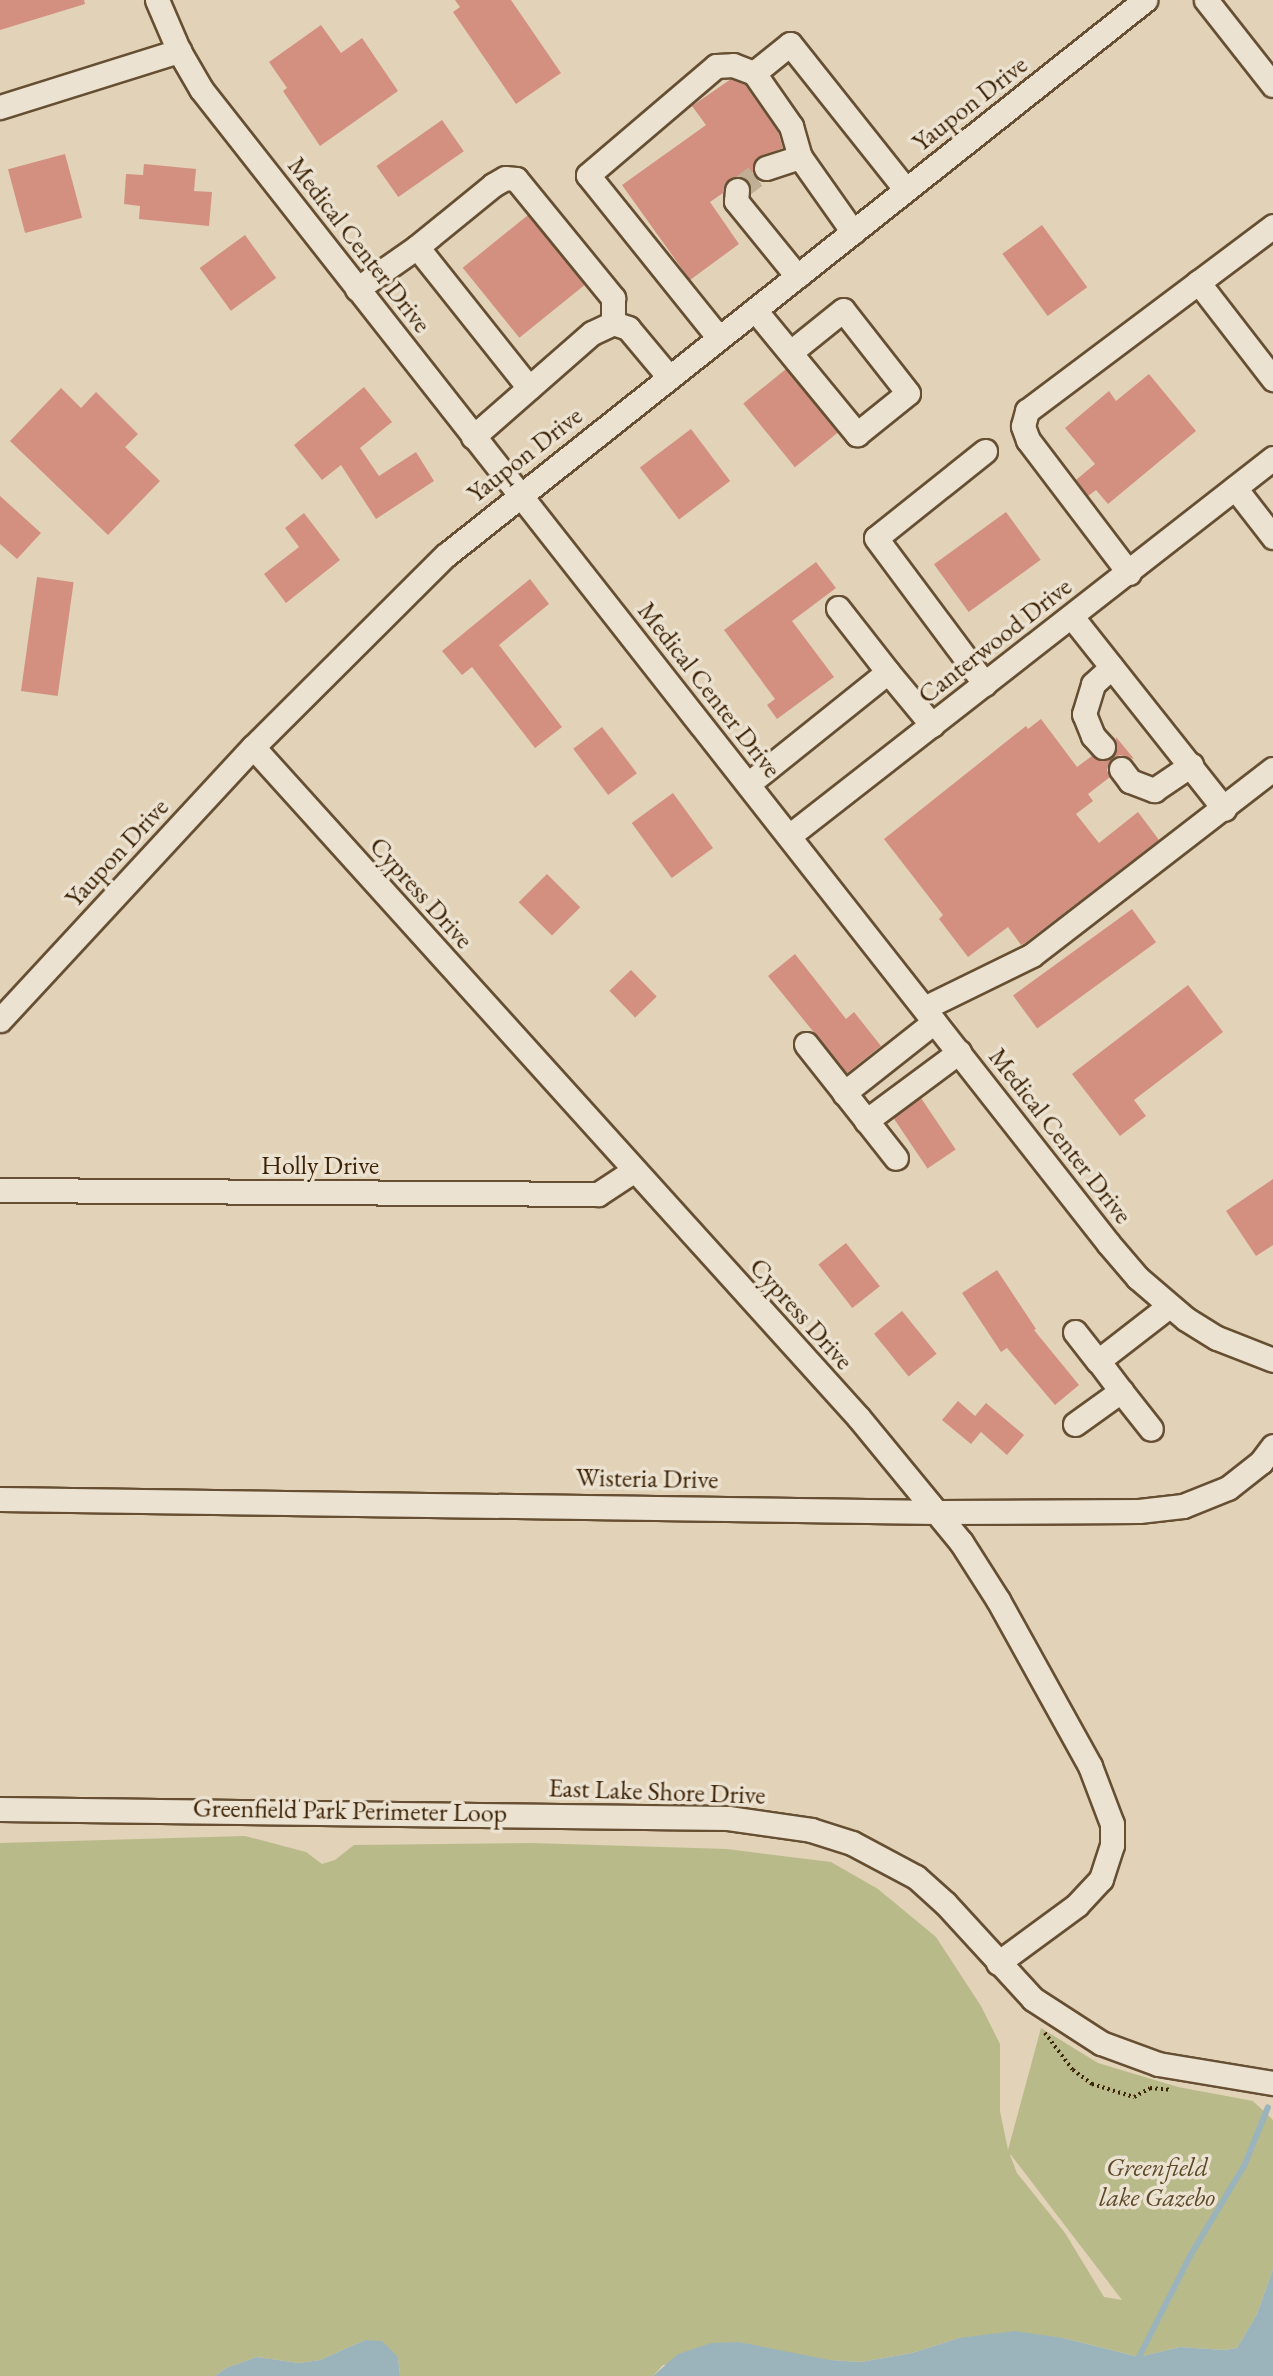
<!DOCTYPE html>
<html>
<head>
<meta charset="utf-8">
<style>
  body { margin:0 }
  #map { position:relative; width:1273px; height:2376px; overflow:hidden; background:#e1d2b8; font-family:"EB Garamond",serif }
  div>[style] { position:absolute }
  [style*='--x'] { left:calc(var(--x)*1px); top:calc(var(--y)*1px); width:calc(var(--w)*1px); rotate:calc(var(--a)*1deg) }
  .green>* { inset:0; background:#b9ba8a }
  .water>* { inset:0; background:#9bb4bb }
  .stream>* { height:6px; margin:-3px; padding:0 3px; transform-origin:3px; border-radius:3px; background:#9bb4bb }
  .building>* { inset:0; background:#d39081; transform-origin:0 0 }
  .minor-tunnel>* { height:23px; margin-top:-11.5px; transform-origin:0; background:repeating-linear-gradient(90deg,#c0af94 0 23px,transparent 0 34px) }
  .path>* { height:3.5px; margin-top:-1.75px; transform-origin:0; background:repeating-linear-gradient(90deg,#3d2306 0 2px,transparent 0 5.5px) }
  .roads { filter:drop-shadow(2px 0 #664f32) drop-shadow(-2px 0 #664f32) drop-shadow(0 2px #664f32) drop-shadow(0 -2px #664f32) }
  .minor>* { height:23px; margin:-11.5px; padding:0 11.5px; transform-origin:11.5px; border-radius:11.5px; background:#ece2d1 }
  span { translate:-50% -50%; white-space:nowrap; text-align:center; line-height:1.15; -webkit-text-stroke:7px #ece2d1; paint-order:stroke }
  .street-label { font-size:26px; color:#3d2306 }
  .park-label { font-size:26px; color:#5c4927; font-style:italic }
</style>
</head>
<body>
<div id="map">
  <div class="green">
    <i style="clip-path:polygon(evenodd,245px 1836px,306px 1852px,322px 1864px,335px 1860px,354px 1845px,532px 1843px,727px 1849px,831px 1862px,878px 1889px,936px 1937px,981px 2006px,1000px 2044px,1000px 2111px,1008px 2150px,1041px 2028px,1098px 2063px,1178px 2087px,1253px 2101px,1273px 2120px,1273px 2269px,1257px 2314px,1237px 2348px,1224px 2350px,1180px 2347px,1139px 2357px,1063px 2338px,959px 2338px,912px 2353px,861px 2362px,830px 2360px,663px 2365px,653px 2376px,400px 2376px,398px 2357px,365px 2340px,320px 2360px,299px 2363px,257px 2357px,226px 2368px,215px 2376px,0 2376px,0 1843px,245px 1836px,1010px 2155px,1011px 2155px,1122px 2300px,1104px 2297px,1065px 2233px,1017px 2173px,1010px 2155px)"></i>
  </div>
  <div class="water">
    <i style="clip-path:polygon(1273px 2269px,1273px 2376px,653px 2376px,678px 2354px,711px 2343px,738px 2342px,830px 2360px,861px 2362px,912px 2353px,959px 2338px,1015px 2331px,1063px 2338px,1139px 2357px,1180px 2347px,1224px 2350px,1237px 2348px,1257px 2314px)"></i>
    <i style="clip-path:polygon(365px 2340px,382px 2341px,398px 2357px,400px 2376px,215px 2376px,226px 2368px,257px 2357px,299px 2363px,320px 2360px)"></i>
  </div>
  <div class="stream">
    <i style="--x:1146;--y:2361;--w:8;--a:-150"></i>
    <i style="--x:1139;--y:2357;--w:113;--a:-63.2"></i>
    <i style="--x:1190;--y:2256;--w:107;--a:-59.1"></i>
    <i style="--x:1245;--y:2164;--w:61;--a:-68"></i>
  </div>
  <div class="building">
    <i style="clip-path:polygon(0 0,84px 0,85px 4px,0 30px)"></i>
    <i style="clip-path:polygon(455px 0,511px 0,561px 73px,516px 104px,453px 12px,460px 7px)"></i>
    <i style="clip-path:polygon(321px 25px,341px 53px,362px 38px,398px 91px,320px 146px,283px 91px,287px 88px,269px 62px)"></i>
    <i style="clip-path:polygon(731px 79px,745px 85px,778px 132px,783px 148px,756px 158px,753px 172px,744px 178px,731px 178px,725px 183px,723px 193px,710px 202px,739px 244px,690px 280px,622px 185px,706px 125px,692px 106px)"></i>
    <i style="left:442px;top:120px;width:38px;height:80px;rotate:55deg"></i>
    <i style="left:65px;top:154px;width:66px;height:59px;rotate:75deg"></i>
    <i style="clip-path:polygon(144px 164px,196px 169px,194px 191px,212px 192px,209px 226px,139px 219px,140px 206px,124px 204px,126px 174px,143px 175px)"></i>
    <i style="left:528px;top:215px;width:90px;height:84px;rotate:51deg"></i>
    <i style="left:1042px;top:225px;width:77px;height:49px;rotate:54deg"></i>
    <i style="left:245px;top:235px;width:53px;height:56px;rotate:54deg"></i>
    <i style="left:786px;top:369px;width:82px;height:55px;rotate:51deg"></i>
    <i style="clip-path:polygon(1149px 374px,1196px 431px,1108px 504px,1096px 490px,1088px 496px,1076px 480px,1095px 464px,1065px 428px,1109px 391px,1116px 401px)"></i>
    <i style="clip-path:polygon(364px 387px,392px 422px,360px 448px,379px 476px,416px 452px,434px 481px,376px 519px,341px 465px,322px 480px,294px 445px)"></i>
    <i style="clip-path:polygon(61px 388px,81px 408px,96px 392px,138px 434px,125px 447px,160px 481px,108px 535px,10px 441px)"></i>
    <i style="left:691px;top:429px;width:65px;height:64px;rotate:53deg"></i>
    <i style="clip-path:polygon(0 496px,41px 533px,17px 559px,0 544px)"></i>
    <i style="left:1006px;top:512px;width:59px;height:89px;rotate:54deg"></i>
    <i style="clip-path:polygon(304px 513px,340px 560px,286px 603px,264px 574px,299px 547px,285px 528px)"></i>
    <i style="clip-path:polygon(816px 562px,836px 588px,792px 621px,834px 677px,777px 719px,767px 705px,775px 699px,724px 630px)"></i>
    <i style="left:37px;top:577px;width:37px;height:115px;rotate:8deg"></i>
    <i style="clip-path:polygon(530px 579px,549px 604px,499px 645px,562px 727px,535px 748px,472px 667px,462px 675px,442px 651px)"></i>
    <i style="clip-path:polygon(1041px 719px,1077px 767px,1092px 756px,1099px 760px,1112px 758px,1116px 751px,1116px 737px,1134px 759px,1120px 755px,1112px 758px,1107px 770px,1110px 777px,1088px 794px,1093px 801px,1076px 814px,1099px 843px,1138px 812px,1159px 840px,1025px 943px,1021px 945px,1008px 927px,968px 957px,939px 919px,943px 915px,884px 839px,1026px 726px,1028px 729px)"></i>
    <i style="left:602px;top:727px;width:58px;height:36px;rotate:53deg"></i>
    <i style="left:673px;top:793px;width:68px;height:51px;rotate:54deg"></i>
    <i style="left:547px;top:874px;width:47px;height:40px;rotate:45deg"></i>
    <i style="left:1132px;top:909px;width:41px;height:147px;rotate:54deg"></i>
    <i style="clip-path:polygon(795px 954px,846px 1019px,854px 1012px,881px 1046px,847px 1073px,768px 976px)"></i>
    <i style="left:631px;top:970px;width:37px;height:30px;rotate:46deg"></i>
    <i style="clip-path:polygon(1188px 985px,1223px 1032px,1134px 1100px,1146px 1116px,1120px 1136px,1072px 1074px)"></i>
    <i style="left:921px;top:1098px;width:62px;height:34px;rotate:56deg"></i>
    <i style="clip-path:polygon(1273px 1179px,1273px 1245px,1256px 1256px,1226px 1211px)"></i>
    <i style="left:846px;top:1243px;width:55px;height:35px;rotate:52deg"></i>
    <i style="clip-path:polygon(997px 1270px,1036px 1329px,1034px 1330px,1079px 1385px,1055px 1405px,1007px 1348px,1001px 1352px,962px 1293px)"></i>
    <i style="left:902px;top:1311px;width:55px;height:36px;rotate:51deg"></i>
    <i style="clip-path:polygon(958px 1401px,975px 1416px,986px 1403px,1024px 1435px,1007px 1455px,981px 1432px,971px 1444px,942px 1420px)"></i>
  </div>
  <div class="minor-tunnel">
    <i style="--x:737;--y:190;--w:36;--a:-37"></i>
  </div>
  <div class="path">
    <i style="--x:1045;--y:2033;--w:46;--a:52.9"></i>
    <i style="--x:1073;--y:2070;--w:24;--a:36"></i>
    <i style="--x:1092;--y:2084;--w:44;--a:17.2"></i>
    <i style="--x:1134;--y:2097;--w:18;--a:-29"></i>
    <i style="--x:1150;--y:2088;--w:21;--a:5"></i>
  </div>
  <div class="roads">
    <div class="minor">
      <i style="--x:157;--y:0;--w:56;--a:66.7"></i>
      <i style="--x:179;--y:51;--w:44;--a:59.9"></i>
      <i style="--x:201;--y:89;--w:1468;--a:51.83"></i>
      <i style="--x:1108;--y:1243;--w:46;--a:49.4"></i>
      <i style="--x:1138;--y:1278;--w:63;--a:40.5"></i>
      <i style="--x:1186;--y:1319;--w:36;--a:32"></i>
      <i style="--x:1217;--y:1338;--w:60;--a:21.4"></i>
      <i style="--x:1206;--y:0;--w:108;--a:51.8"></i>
      <i style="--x:754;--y:73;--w:46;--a:-38.9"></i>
      <i style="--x:790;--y:44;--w:186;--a:51.5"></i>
      <i style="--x:0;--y:107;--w:188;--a:-17.4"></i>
      <i style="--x:766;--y:168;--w:36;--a:-18"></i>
      <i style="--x:737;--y:190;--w:11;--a:95"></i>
      <i style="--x:736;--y:201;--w:97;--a:50.9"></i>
      <i style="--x:417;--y:247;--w:98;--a:-39.2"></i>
      <i style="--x:493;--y:185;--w:14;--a:-30"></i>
      <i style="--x:505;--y:178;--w:11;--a:5"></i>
      <i style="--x:516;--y:179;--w:154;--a:50.8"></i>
      <i style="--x:613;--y:298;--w:25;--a:90"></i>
      <i style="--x:1198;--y:282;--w:123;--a:52.3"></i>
      <i style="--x:357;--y:289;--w:73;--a:-35"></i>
      <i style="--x:417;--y:247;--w:180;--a:51.5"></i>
      <i style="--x:755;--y:310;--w:161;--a:50.6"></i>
      <i style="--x:857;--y:434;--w:65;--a:-38.8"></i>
      <i style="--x:908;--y:393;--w:105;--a:-128.1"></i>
      <i style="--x:843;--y:310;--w:65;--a:141.2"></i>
      <i style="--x:719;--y:338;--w:209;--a:-128.8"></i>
      <i style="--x:588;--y:175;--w:168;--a:-40.4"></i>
      <i style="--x:716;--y:66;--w:17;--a:-3"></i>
      <i style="--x:733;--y:65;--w:22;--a:21"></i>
      <i style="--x:754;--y:73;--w:65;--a:55.1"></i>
      <i style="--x:791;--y:126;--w:32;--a:74"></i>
      <i style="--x:800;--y:157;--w:92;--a:54.8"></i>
      <i style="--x:473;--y:437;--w:158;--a:-41.2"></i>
      <i style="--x:592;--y:333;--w:23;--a:-25"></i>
      <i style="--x:613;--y:323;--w:16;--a:18"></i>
      <i style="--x:628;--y:328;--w:64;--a:50.1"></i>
      <i style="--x:985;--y:451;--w:139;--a:141.4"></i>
      <i style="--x:876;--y:538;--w:182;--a:53.3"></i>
      <i style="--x:1235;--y:488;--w:62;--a:52.2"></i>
      <i style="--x:1129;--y:573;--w:167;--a:-127.2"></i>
      <i style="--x:1028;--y:440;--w:15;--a:-110"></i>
      <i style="--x:1023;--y:426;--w:16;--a:-75"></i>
      <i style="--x:1027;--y:411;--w:308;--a:-36.9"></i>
      <i style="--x:838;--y:608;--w:81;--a:52"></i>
      <i style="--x:1072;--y:617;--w:245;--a:51.6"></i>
      <i style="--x:253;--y:747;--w:904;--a:47.91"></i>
      <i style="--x:859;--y:1418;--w:161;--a:50.6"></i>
      <i style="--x:961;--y:1542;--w:69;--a:57.5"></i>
      <i style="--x:998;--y:1600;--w:190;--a:61"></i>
      <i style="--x:1090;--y:1766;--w:62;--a:69.2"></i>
      <i style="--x:1112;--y:1824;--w:21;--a:90"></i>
      <i style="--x:1112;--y:1845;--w:36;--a:108"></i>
      <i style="--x:1101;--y:1879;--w:35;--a:133"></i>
      <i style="--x:1077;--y:1905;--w:98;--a:143.7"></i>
      <i style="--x:1103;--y:747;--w:15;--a:-132"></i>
      <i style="--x:1093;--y:736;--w:24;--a:-112"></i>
      <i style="--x:1084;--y:714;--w:31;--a:-73"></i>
      <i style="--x:1093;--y:684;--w:25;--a:-42"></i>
      <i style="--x:1121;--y:769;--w:15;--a:53"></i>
      <i style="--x:1130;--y:781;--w:26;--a:21"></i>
      <i style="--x:1154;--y:790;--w:45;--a:-34"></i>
      <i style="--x:748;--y:784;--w:179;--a:-38.7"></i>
      <i style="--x:888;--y:672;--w:69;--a:50.3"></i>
      <i style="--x:789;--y:836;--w:614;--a:-37.99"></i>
      <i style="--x:924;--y:1008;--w:120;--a:-26.1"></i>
      <i style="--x:1032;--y:955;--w:304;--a:-37.7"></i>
      <i style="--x:0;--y:1020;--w:372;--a:-47.2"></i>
      <i style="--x:253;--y:747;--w:272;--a:-44.9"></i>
      <i style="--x:446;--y:555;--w:893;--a:-38.45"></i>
      <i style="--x:806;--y:1044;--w:145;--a:51.7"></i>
      <i style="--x:844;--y:1093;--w:115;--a:-38.3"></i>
      <i style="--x:866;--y:1121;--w:116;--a:-36.6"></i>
      <i style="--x:0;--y:1190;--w:598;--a:0.38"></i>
      <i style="--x:598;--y:1194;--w:42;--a:-33.3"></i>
      <i style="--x:1075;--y:1332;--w:37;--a:52"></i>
      <i style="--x:1121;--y:1391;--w:48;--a:51.7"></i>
      <i style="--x:1075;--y:1424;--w:57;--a:-35.7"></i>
      <i style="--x:1121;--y:1391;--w:38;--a:-127"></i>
      <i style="--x:1098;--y:1361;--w:90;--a:-37.8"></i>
      <i style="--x:0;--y:1499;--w:938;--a:0.79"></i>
      <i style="--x:938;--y:1512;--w:201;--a:-0.3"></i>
      <i style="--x:1139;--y:1511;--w:44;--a:-6.5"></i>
      <i style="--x:1183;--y:1506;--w:48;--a:-21.8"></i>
      <i style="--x:1228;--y:1488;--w:42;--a:-38.2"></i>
      <i style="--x:1261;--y:1462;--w:20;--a:-53"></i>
      <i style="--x:0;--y:1809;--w:728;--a:0.71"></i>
      <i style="--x:728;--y:1818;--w:84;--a:8.2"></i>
      <i style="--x:811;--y:1830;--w:43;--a:17.6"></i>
      <i style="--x:852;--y:1843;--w:72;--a:28"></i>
      <i style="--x:916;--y:1877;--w:39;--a:42"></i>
      <i style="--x:945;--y:1903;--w:130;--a:47.5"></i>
      <i style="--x:1033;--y:1999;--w:81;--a:32.9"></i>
      <i style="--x:1101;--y:2043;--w:61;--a:20.2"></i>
      <i style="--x:1158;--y:2064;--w:117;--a:9.4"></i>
    </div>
  </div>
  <div class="street-label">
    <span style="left:970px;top:104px;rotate:-38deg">Yaupon Drive</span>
    <span style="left:359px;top:245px;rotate:52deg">Medical Center Drive</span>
    <span style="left:525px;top:455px;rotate:-38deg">Yaupon Drive</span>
    <span style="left:995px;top:641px;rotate:-38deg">Canterwood Drive</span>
    <span style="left:709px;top:690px;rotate:52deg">Medical Center Drive</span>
    <span style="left:117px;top:853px;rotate:-47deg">Yaupon Drive</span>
    <span style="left:421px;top:893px;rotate:48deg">Cypress Drive</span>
    <span style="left:1060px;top:1136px;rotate:52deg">Medical Center Drive</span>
    <span style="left:320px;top:1166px">Holly Drive</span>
    <span style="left:801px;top:1314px;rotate:48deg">Cypress Drive</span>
    <span style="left:647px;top:1479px;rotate:1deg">Wisteria Drive</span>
    <span style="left:657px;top:1792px;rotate:2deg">East Lake Shore Drive</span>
    <span style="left:350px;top:1811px;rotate:1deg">Greenfield Park Perimeter Loop</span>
  </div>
  <div class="park-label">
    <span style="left:1157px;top:2183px">Greenfield<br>lake Gazebo</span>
  </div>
</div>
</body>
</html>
